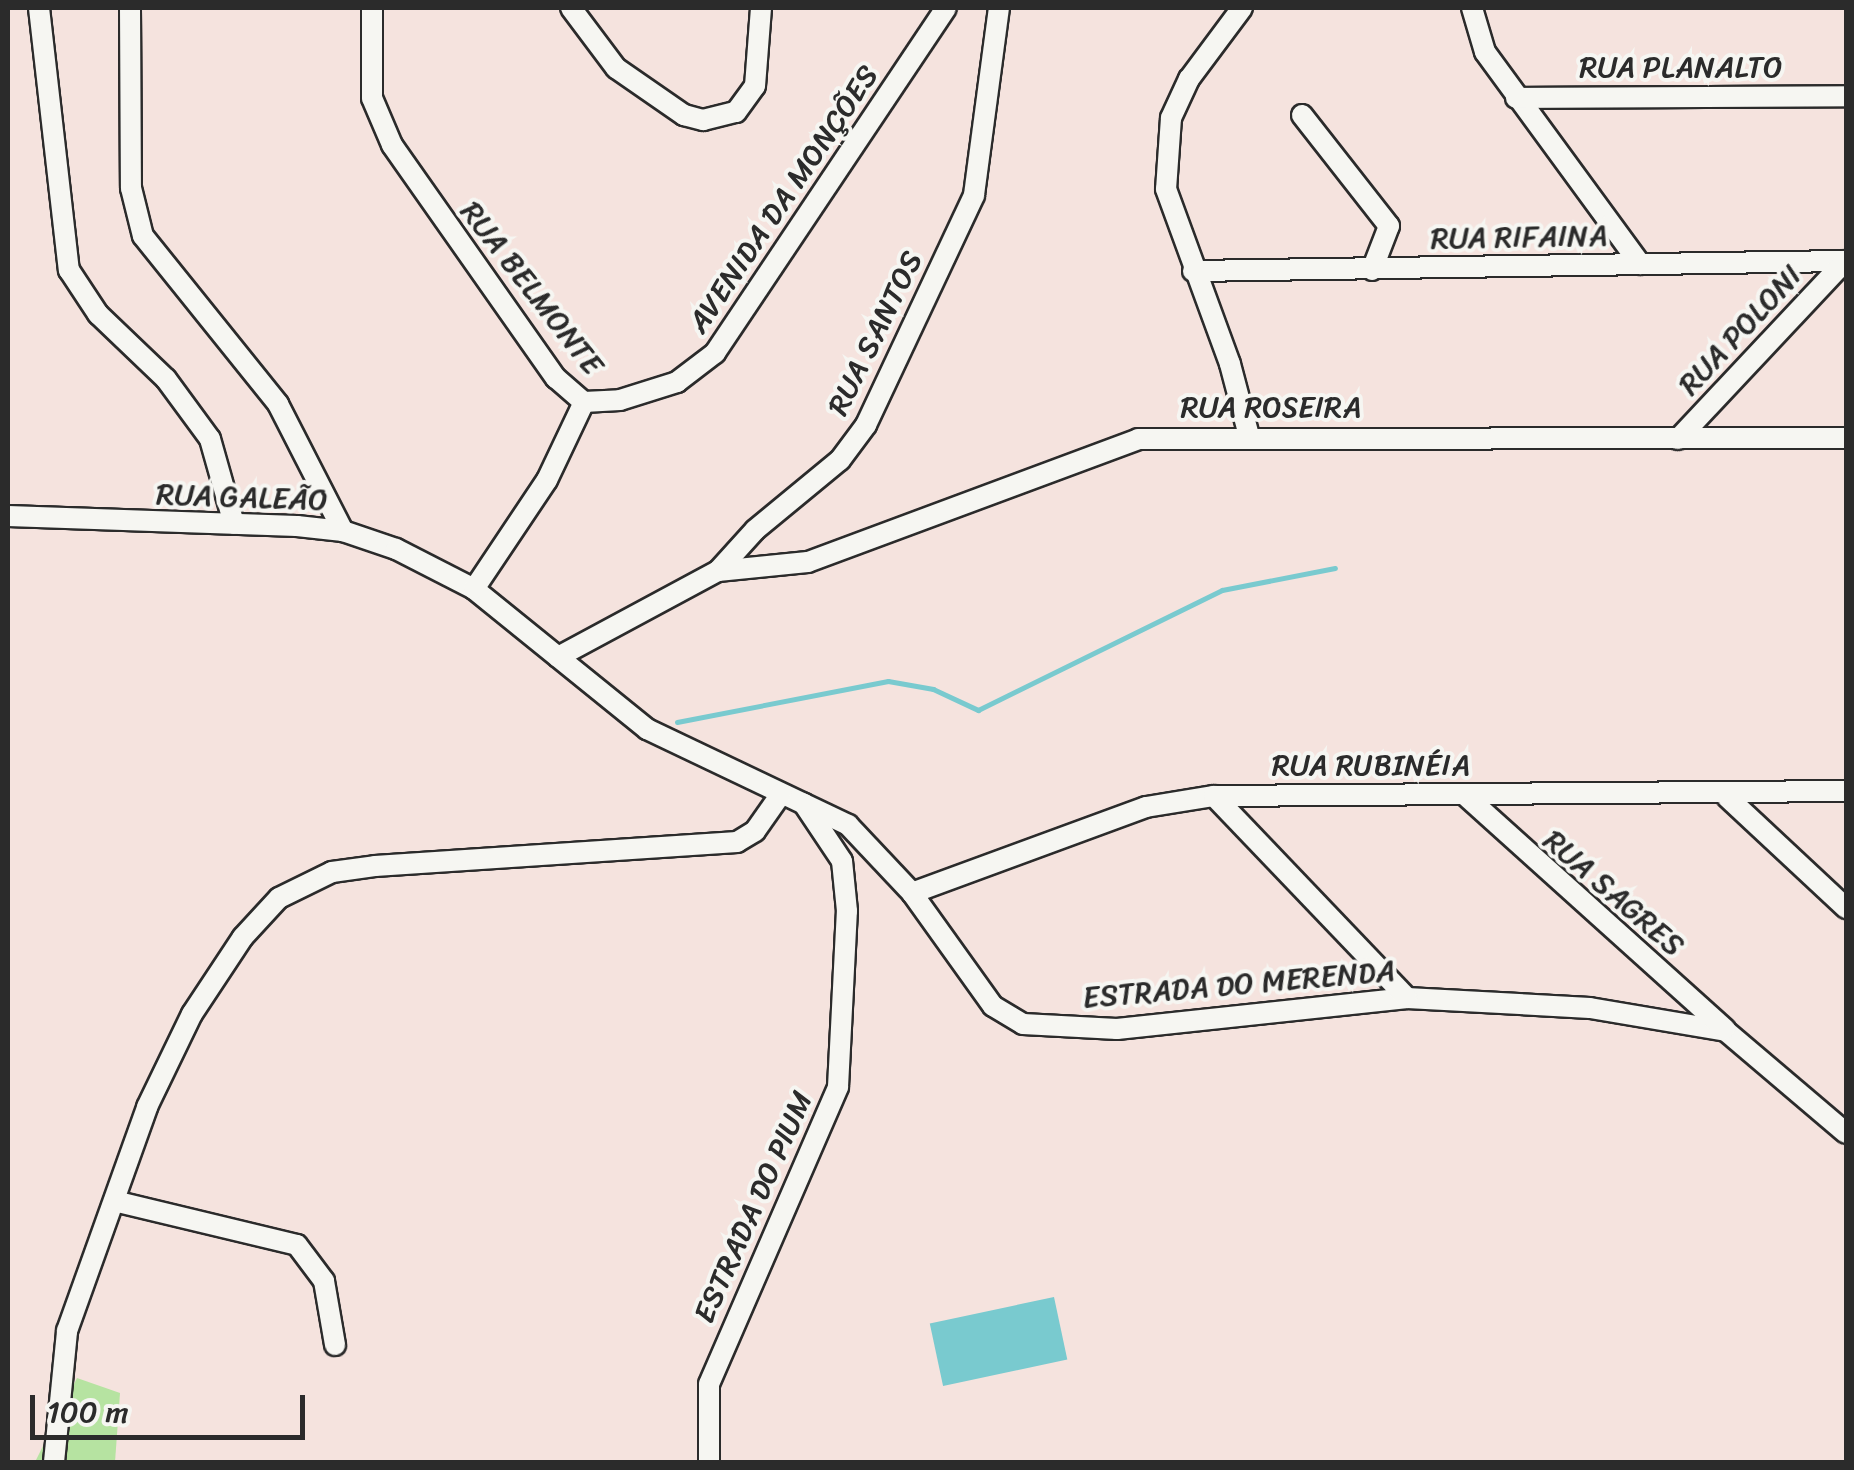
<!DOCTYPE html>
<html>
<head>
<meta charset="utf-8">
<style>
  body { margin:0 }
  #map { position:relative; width:1854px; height:1470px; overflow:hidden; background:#f5e3de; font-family:Sriracha,sans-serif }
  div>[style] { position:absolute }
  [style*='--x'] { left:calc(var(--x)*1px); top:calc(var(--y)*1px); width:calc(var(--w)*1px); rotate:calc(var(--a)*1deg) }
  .green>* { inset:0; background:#b6e3a1 }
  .water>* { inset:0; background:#79cacf; transform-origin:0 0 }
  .stream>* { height:5px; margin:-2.5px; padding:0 2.5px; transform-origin:2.5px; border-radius:2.5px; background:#79cacf }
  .roads { filter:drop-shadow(2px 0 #2b2b2b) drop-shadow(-2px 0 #2b2b2b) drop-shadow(0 2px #2b2b2b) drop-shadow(0 -2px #2b2b2b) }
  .street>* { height:20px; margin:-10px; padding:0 10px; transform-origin:10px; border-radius:10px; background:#f6f6f2 }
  span { translate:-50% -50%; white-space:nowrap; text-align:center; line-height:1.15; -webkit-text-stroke:8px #f6f6f2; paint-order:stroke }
  .street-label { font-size:30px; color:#2b2b2b }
  .frame { position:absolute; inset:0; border:10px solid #2b2b2b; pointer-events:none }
  .scale { position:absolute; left:30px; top:1395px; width:275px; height:45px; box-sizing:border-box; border:5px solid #2b2b2b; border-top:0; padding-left:12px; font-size:30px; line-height:35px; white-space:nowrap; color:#2b2b2b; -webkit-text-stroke:8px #f6f6f2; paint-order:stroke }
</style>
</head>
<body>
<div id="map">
  <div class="green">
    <i style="clip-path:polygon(77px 1378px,120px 1393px,115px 1462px,35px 1462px)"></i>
  </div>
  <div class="water">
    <i style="left:1054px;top:1297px;width:64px;height:127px;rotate:78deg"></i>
  </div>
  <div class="stream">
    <i style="--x:677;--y:722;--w:215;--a:-11"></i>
    <i style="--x:888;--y:681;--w:46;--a:10.1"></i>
    <i style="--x:933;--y:689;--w:50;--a:25"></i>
    <i style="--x:978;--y:710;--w:272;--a:-26.2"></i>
    <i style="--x:1222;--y:590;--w:115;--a:-11"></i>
  </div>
  <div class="roads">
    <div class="street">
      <i style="--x:39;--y:8;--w:264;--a:83.5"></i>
      <i style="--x:69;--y:270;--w:53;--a:56.6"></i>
      <i style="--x:98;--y:314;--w:94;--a:43.7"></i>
      <i style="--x:166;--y:379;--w:74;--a:53.7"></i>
      <i style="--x:210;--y:439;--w:88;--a:74.2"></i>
      <i style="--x:130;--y:8;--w:180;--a:89.7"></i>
      <i style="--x:131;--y:188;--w:49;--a:76"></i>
      <i style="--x:143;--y:236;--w:216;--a:51.2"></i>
      <i style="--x:278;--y:404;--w:143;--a:62.9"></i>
      <i style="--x:372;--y:8;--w:90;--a:90"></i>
      <i style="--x:372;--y:98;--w:51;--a:66.9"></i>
      <i style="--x:392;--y:145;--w:285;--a:54.9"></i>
      <i style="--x:556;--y:378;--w:37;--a:41"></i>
      <i style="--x:571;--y:8;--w:75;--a:53.1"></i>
      <i style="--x:616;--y:68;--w:83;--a:34.7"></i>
      <i style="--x:684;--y:115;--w:20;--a:15"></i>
      <i style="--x:703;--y:120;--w:34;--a:-14"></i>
      <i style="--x:736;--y:112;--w:32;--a:-54"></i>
      <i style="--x:755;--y:86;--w:78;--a:-85.6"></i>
      <i style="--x:1242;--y:8;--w:89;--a:126.7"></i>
      <i style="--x:1189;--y:79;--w:43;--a:114.8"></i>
      <i style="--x:1171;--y:118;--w:71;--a:94"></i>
      <i style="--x:1166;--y:189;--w:186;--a:69.9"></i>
      <i style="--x:1230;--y:364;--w:74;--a:75.2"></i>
      <i style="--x:1472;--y:8;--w:46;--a:73.5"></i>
      <i style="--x:1485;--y:52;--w:263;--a:53.8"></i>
      <i style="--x:1516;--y:98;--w:330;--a:-0.3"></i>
      <i style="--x:1302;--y:115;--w:141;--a:51.9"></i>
      <i style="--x:1389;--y:226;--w:47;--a:111.1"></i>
      <i style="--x:1193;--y:271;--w:653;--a:-0.88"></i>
      <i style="--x:584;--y:402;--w:36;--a:-3"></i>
      <i style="--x:620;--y:400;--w:60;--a:-17.5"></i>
      <i style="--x:677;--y:382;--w:48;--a:-37.3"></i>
      <i style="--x:715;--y:353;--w:415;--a:-56.2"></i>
      <i style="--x:1678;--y:439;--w:244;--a:-46.8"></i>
      <i style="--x:8;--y:516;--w:289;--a:2"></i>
      <i style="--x:297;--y:526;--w:46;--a:6.2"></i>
      <i style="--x:343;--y:531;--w:56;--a:18.8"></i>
      <i style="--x:396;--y:549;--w:88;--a:27.1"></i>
      <i style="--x:474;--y:589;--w:223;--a:39"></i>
      <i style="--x:647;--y:729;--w:223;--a:25.5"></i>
      <i style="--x:848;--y:825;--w:93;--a:46.7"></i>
      <i style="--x:912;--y:893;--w:139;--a:54.4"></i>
      <i style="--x:993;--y:1006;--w:35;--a:31"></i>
      <i style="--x:1023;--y:1024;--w:94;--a:3"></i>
      <i style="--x:1117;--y:1029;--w:292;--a:-6.1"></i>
      <i style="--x:1407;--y:998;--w:183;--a:3.1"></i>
      <i style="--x:1590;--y:1008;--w:138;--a:9.6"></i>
      <i style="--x:1726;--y:1031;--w:157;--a:40.4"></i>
      <i style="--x:718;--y:571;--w:90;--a:-5.7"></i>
      <i style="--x:808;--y:562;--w:352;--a:-20.4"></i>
      <i style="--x:1138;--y:439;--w:708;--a:-0.08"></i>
      <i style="--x:474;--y:589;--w:131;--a:-56.2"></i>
      <i style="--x:547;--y:480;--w:86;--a:-64.6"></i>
      <i style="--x:558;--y:657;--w:182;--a:-28.3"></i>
      <i style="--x:718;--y:571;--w:55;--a:-47.9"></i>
      <i style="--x:755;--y:530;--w:110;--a:-39.5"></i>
      <i style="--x:840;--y:460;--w:44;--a:-53.4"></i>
      <i style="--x:866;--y:425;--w:254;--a:-64.8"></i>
      <i style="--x:974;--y:195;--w:189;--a:-82.4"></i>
      <i style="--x:1214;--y:796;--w:279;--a:46.3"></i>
      <i style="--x:1466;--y:796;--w:348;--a:42"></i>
      <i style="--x:1727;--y:797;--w:163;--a:43"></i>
      <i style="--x:912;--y:893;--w:249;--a:-20.2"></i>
      <i style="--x:1146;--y:807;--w:69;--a:-9.2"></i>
      <i style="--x:1214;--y:796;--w:632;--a:-0.45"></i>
      <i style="--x:114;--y:1201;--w:188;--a:13.5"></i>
      <i style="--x:297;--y:1245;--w:45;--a:53.1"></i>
      <i style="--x:324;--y:1281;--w:65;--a:80.2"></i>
      <i style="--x:54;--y:1462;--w:132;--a:-84.3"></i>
      <i style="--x:67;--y:1331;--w:238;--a:-70.3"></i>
      <i style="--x:147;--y:1107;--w:103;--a:-64.2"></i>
      <i style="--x:192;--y:1014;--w:92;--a:-56.5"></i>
      <i style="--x:243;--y:937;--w:53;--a:-47.3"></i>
      <i style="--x:279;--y:898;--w:59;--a:-26.1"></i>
      <i style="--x:332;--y:872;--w:43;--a:-7.9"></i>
      <i style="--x:375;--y:866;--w:363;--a:-3.8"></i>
      <i style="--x:737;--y:842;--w:21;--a:-31"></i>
      <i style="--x:755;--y:831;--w:45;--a:-54.9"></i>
      <i style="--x:709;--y:1462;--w:78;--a:-90"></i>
      <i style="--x:709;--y:1384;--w:324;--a:-66.5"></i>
      <i style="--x:838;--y:1087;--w:176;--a:-87.1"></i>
      <i style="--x:847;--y:911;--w:50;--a:-95.7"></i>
      <i style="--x:842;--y:861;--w:69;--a:-123.7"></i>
    </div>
  </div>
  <div class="street-label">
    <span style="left:1681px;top:67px">RUA PLANALTO</span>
    <span style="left:783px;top:199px;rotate:-56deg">AVENIDA DA MONÇÕES</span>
    <span style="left:1519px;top:237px;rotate:-1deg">RUA RIFAINA</span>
    <span style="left:532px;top:288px;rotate:52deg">RUA BELMONTE</span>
    <span style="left:1740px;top:330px;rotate:-47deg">RUA POLONI</span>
    <span style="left:875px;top:333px;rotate:-64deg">RUA SANTOS</span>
    <span style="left:1271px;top:407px">RUA ROSEIRA</span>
    <span style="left:242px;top:497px;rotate:2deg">RUA GALEÃO</span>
    <span style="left:1371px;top:765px">RUA RUBINÉIA</span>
    <span style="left:1614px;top:893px;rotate:41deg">RUA SAGRES</span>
    <span style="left:1239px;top:984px;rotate:-5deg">ESTRADA DO MERENDA</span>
    <span style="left:753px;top:1207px;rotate:-66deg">ESTRADA DO PIUM</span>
  </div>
  <div class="frame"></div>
  <div class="scale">100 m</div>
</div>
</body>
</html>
